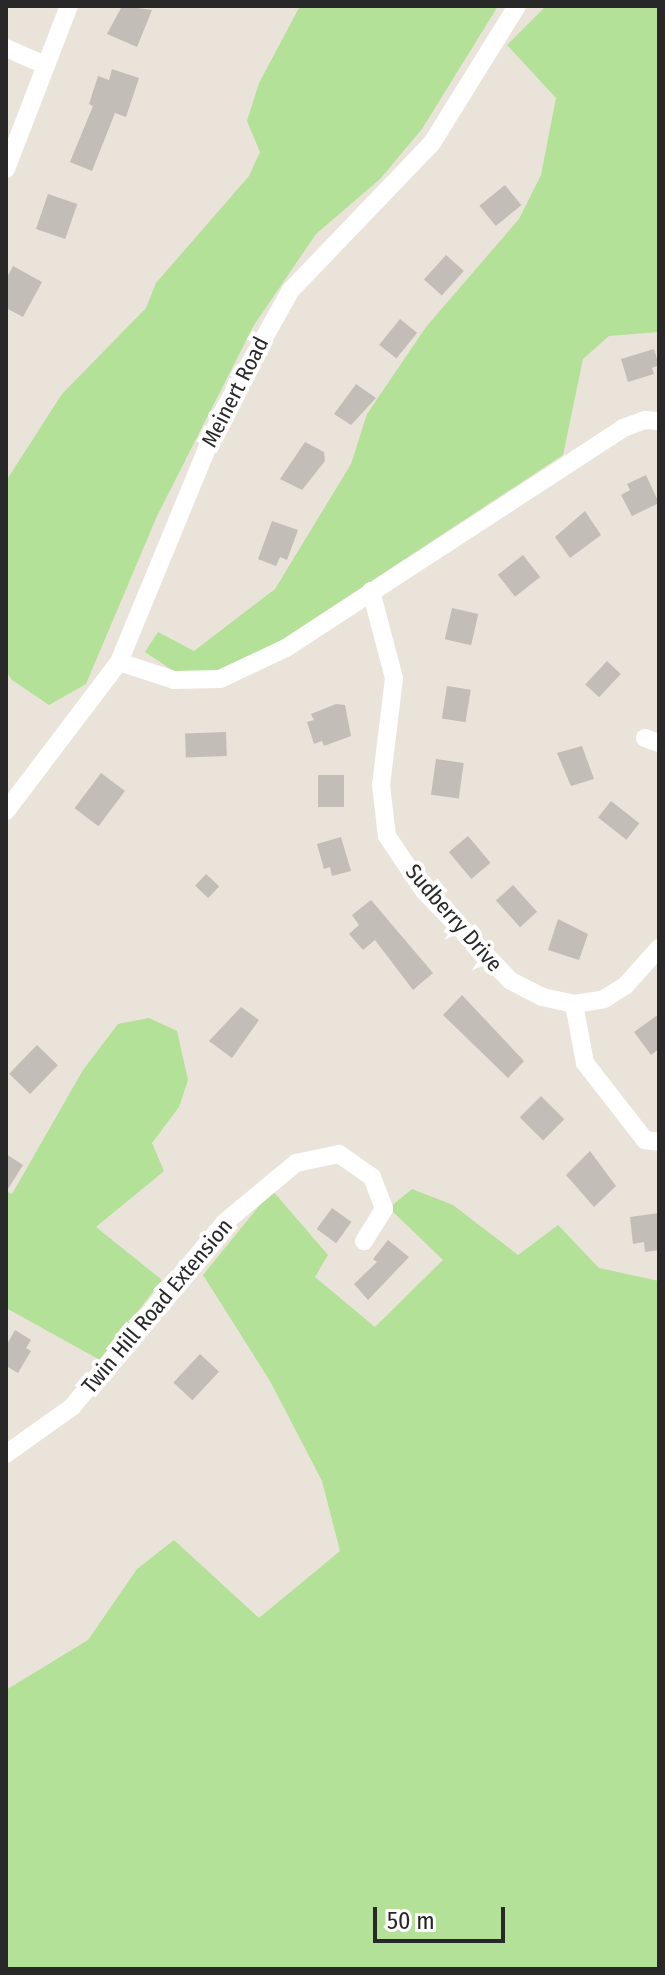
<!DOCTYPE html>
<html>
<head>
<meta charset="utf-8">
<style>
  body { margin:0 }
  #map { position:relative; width:665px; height:1975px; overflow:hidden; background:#eae3da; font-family:"Fira Sans Condensed",sans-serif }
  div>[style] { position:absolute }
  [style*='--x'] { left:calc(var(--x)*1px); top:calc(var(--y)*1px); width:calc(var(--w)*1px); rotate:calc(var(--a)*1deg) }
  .green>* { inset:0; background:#b2e197 }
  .building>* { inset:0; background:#c2bdb6; transform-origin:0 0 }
  .street>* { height:18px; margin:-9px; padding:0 9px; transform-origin:9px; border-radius:9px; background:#fff }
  span { translate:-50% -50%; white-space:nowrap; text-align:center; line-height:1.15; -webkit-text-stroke:8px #fff; paint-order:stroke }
  .street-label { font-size:22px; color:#282828 }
  .frame { position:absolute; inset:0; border:8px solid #282828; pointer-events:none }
  .scale { position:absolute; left:373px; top:1907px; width:132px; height:36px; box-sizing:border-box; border:4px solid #282828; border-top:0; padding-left:10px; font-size:24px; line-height:28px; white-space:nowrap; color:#282828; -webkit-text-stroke:6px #fff; paint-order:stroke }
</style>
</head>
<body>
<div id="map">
  <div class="green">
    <i style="clip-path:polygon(300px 6px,498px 6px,422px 129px,380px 179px,316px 234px,254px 325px,157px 516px,86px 684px,49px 705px,12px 680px,6px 671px,6px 481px,62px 394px,146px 308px,156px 283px,249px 176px,260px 152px,247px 121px,259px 83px)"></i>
    <i style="clip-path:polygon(546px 6px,659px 6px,659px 332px,609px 336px,583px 359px,563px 455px,277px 643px,213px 674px,175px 672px,145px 652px,158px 632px,194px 651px,275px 589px,351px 464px,367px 414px,426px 327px,519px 219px,541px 175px,556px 98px,507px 45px)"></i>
    <i style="clip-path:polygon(149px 1018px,177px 1031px,188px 1080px,179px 1107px,152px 1143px,164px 1171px,96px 1227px,162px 1280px,100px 1360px,6px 1308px,6px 1191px,12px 1194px,83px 1070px,118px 1024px)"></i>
    <i style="clip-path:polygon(412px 1189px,453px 1205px,518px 1255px,558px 1225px,599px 1268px,659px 1281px,659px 1969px,6px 1969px,6px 1690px,88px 1640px,137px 1569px,174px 1540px,259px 1618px,340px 1551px,322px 1481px,270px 1381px,203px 1275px,272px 1190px,328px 1255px,315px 1277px,375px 1327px,443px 1260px,389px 1208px)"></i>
  </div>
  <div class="building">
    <i style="clip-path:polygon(122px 6px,152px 10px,137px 47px,107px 34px)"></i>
    <i style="clip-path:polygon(112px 69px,139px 78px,126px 117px,115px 113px,92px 171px,70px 162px,93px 106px,89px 104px,98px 76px,109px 80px)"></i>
    <i style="left:505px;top:185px;width:26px;height:33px;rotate:51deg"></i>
    <i style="left:48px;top:194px;width:31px;height:37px;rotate:19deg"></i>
    <i style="left:446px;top:255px;width:24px;height:33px;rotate:42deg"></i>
    <i style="clip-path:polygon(13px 266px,42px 282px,23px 317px,6px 308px,6px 279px)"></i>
    <i style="left:400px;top:319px;width:22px;height:33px;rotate:39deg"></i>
    <i style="clip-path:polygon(654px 349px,659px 365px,652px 368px,654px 374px,628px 382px,621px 359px)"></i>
    <i style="clip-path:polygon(356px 384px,376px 398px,351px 425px,334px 414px)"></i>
    <i style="clip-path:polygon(305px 442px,324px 452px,325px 461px,302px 490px,280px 479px)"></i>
    <i style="clip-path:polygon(646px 475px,659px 503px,632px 516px,621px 495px,630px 490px,627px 484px)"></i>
    <i style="clip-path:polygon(585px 511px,601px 535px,570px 558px,555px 537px)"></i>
    <i style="clip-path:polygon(272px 521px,298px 530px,287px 560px,280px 557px,276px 566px,258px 559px)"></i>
    <i style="left:523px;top:555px;width:28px;height:32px;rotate:52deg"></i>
    <i style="left:452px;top:608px;width:27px;height:32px;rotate:13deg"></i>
    <i style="left:607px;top:661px;width:19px;height:32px;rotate:43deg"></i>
    <i style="left:447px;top:686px;width:24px;height:33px;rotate:9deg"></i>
    <i style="clip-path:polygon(336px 704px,345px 705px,351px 736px,324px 746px,322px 741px,314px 744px,307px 722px,314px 720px,311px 714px)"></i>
    <i style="left:226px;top:732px;width:24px;height:41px;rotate:88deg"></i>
    <i style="clip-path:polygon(582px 746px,594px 779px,571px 786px,557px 753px)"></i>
    <i style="left:436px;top:759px;width:28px;height:36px;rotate:8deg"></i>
    <i style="left:101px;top:773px;width:30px;height:44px;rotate:37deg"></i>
    <i style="left:318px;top:775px;width:26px;height:32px"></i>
    <i style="left:611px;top:801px;width:36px;height:21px;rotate:38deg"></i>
    <i style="left:468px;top:836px;width:35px;height:25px;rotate:50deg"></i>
    <i style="clip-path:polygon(341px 837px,351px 871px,332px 876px,330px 867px,324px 869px,317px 844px)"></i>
    <i style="left:206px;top:874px;width:18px;height:16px;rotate:43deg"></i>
    <i style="left:513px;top:885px;width:36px;height:23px;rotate:48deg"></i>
    <i style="clip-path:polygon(371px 900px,433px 973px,413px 990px,375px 940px,363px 950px,349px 934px,359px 925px,352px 915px)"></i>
    <i style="clip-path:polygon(558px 919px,588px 934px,579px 960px,548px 950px)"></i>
    <i style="clip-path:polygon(462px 995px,524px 1061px,508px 1078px,443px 1015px)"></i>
    <i style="clip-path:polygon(241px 1007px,259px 1020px,232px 1058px,209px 1041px)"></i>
    <i style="clip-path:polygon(659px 1014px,659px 1049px,651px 1055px,634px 1032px)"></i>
    <i style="left:37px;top:1045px;width:29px;height:40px;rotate:44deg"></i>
    <i style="left:541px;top:1096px;width:33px;height:30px;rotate:45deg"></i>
    <i style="clip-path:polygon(590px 1151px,616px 1186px,594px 1207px,566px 1175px)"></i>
    <i style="clip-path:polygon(6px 1154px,23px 1165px,6px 1192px)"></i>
    <i style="left:332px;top:1208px;width:24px;height:26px;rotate:36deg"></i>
    <i style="clip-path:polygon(659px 1213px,659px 1250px,645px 1252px,644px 1242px,633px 1244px,630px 1217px)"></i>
    <i style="clip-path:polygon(388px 1240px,409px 1257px,368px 1300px,354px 1284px,377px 1262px,373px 1259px)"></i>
    <i style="clip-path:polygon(15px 1330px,31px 1340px,26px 1348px,31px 1351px,18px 1373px,6px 1366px,6px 1346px)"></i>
    <i style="left:200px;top:1354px;width:26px;height:39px;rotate:43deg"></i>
  </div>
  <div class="street">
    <i style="--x:6;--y:48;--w:40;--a:23.4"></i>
    <i style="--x:6;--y:169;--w:175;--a:-68.9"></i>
    <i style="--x:371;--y:591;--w:90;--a:75.2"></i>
    <i style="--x:394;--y:678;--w:108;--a:96.9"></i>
    <i style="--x:381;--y:785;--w:51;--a:83.3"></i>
    <i style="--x:387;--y:836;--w:66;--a:56.1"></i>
    <i style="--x:424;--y:891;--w:125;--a:46"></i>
    <i style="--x:511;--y:981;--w:35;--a:27"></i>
    <i style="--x:542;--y:997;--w:33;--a:12"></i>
    <i style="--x:574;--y:1004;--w:30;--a:-9"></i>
    <i style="--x:604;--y:999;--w:26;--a:-32"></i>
    <i style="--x:626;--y:985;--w:50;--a:-48.3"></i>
    <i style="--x:119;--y:662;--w:58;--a:18.1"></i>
    <i style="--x:174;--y:680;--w:46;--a:-1.2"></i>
    <i style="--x:220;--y:679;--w:73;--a:-25.2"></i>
    <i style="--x:286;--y:648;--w:402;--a:-33.1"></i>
    <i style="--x:623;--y:428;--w:23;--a:-20"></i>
    <i style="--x:645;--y:420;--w:14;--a:4"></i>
    <i style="--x:645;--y:738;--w:15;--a:20"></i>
    <i style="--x:6;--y:811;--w:187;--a:-52.8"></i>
    <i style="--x:119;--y:662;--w:267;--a:-67.6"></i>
    <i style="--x:221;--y:415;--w:143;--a:-60.8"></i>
    <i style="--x:291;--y:290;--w:204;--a:-46.2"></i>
    <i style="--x:432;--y:143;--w:161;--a:-58.2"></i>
    <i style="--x:574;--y:1004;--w:60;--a:79.4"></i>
    <i style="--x:585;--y:1063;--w:98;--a:52.1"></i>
    <i style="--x:645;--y:1140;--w:14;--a:8"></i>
    <i style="--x:6;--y:1454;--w:81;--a:-35.5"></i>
    <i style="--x:72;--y:1407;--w:239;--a:-50.4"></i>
    <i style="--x:224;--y:1223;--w:94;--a:-39.8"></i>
    <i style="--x:296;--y:1163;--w:44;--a:-11.8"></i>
    <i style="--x:339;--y:1154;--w:40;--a:34.9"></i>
    <i style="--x:372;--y:1177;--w:34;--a:69"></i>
    <i style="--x:384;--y:1209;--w:38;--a:122"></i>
  </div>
  <div class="street-label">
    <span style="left:235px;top:392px;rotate:-63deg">Meinert Road</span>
    <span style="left:454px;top:918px;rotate:49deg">Sudberry Drive</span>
    <span style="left:157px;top:1306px;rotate:-50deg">Twin Hill Road Extension</span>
  </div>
  <div class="frame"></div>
  <div class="scale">50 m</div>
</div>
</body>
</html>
